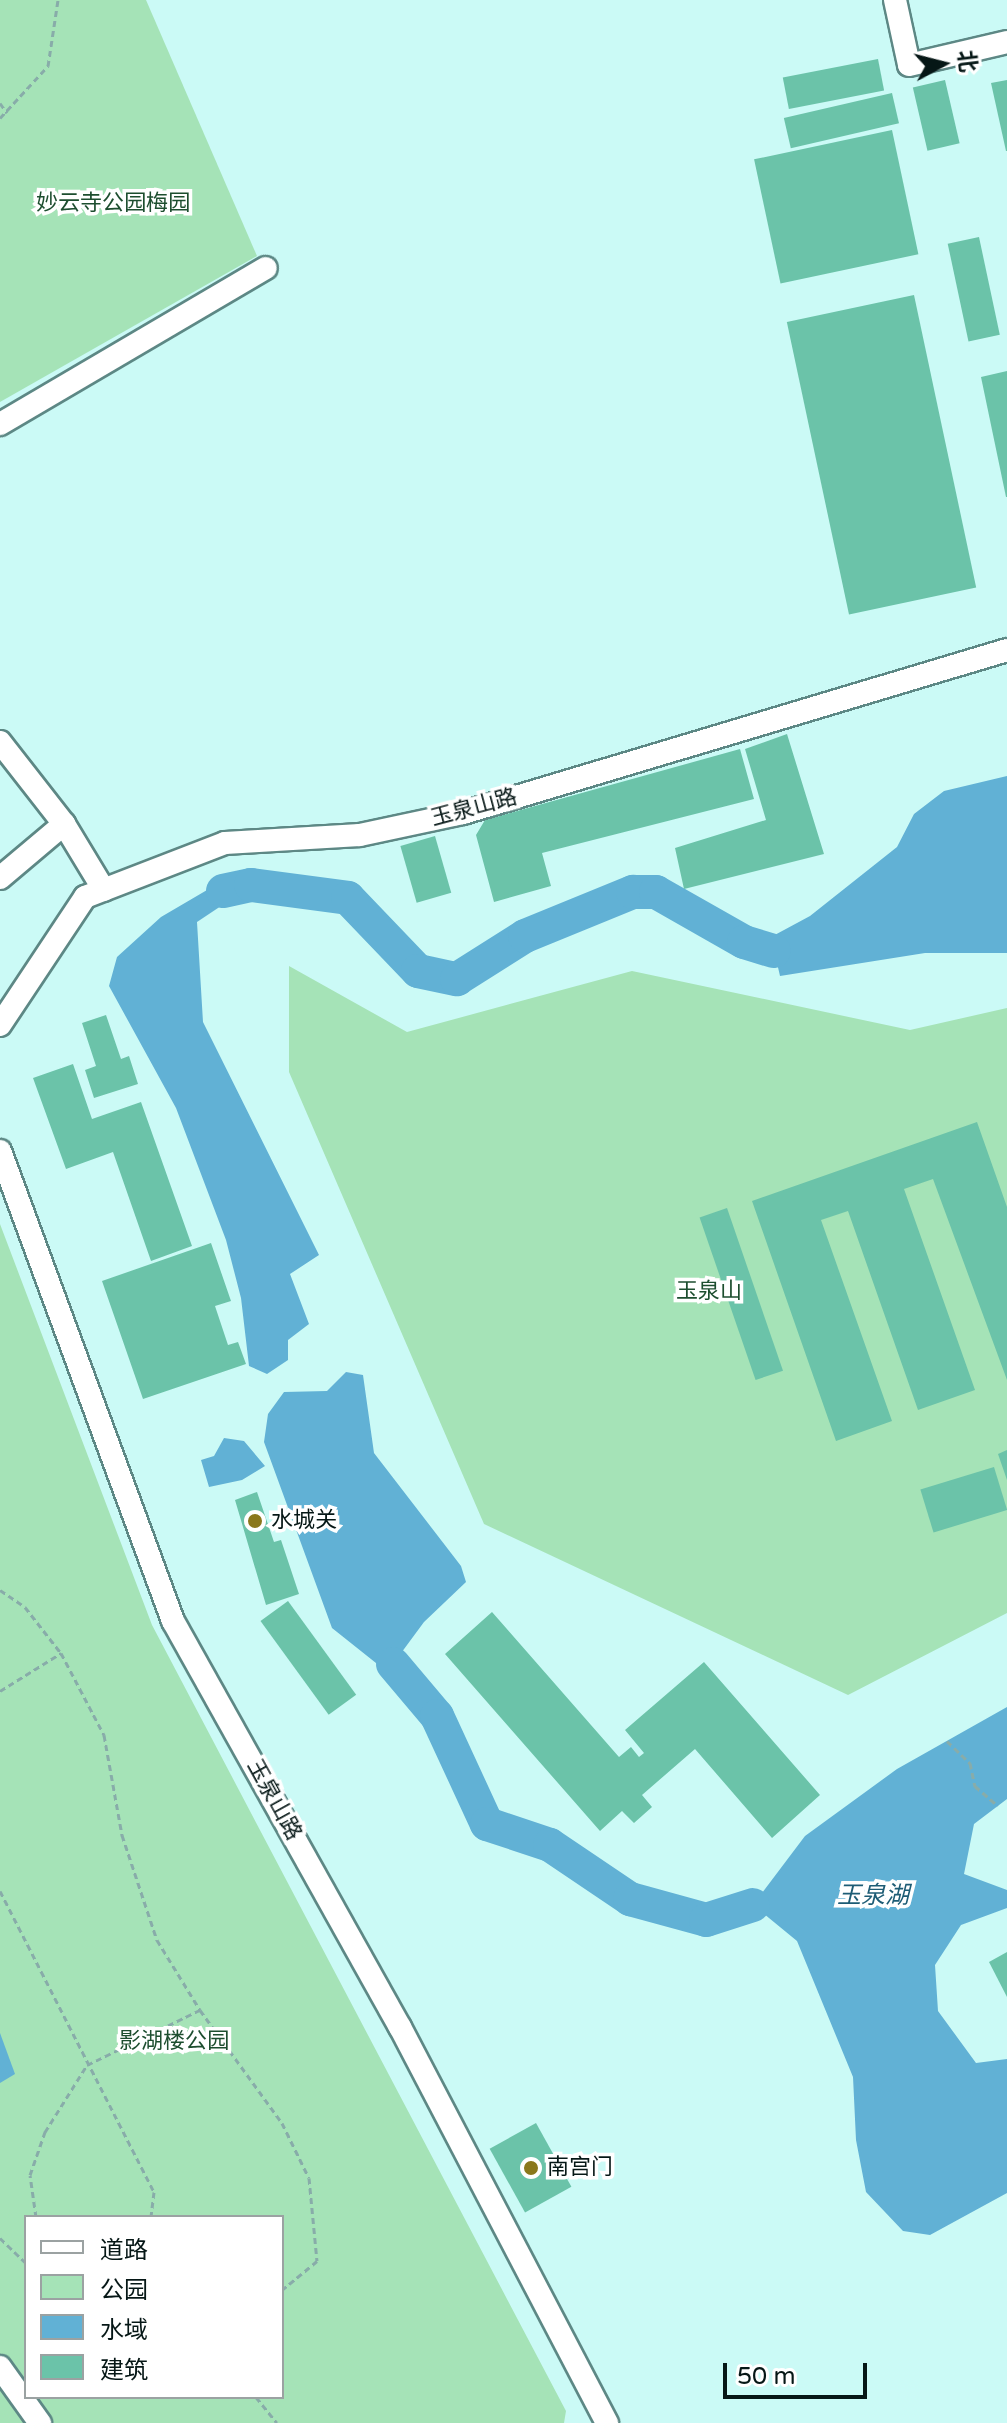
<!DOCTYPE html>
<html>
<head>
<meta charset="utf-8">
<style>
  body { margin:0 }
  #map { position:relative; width:1007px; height:2423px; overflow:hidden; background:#cbfaf6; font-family:"Varela Round","Noto Sans SC",sans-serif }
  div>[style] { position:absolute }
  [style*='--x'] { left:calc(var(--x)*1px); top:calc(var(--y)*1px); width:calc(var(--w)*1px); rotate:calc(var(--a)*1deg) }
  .green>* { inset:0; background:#a5e3b7 }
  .water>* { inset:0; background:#61b1d5 }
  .river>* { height:34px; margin:-17px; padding:0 17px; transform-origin:17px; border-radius:17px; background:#61b1d5 }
  .building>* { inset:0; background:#6bc3a9; transform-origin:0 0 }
  .path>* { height:3px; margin-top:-1.5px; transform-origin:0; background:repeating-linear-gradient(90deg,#88aca9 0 6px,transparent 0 10px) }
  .roads { filter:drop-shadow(2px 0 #5d8885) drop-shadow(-2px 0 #5d8885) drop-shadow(0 2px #5d8885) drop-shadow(0 -2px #5d8885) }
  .street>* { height:22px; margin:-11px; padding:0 11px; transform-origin:11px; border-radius:11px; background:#fff }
  .dots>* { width:22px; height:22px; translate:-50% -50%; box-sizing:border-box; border:4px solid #fff; border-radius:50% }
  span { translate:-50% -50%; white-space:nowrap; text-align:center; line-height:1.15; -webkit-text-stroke:7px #fff; paint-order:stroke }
  .park-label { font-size:22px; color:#1d4e2f }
  .street-label { font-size:22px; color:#061716 }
  .poi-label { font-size:22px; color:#061716 }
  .left { translate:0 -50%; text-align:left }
  .water-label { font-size:24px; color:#1d5c75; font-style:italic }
  .legend { position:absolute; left:24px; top:2215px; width:260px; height:184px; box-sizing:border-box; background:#fff; border:2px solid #9ba2a2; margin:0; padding:10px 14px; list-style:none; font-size:24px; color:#061716 }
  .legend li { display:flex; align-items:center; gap:16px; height:40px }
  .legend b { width:40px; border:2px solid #9ba2a2 }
  .north { position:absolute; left:903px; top:24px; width:80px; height:80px; -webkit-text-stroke:6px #fff; paint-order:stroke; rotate:83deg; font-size:22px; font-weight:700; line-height:32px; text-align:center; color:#061716 }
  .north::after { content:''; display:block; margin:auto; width:28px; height:36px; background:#061716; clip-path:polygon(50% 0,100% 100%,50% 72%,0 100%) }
  .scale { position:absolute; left:723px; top:2363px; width:144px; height:36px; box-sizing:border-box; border:4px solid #061716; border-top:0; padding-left:10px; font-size:24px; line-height:28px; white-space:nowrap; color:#061716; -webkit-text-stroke:6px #fff; paint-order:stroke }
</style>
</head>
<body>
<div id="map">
  <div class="green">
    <i style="clip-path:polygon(0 0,146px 0,257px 256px,0 402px)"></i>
    <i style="clip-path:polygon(289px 966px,407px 1032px,632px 971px,910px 1030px,1007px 1008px,1007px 1613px,848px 1695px,484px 1524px,289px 1072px)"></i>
    <i style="clip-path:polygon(evenodd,0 1224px,152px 1625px,566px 2411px,564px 2423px,0 2423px,0 1224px,26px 2217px,282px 2217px,282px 2397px,26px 2397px,26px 2217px)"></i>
  </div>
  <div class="water">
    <i style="clip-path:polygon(1007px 776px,1007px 953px,925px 953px,780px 976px,771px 937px,810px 916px,897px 847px,914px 814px,944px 791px)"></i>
    <i style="clip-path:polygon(219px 883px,227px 902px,197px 922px,203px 1022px,319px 1255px,290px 1274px,309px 1324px,288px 1340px,288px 1360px,267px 1374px,249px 1366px,241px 1298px,226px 1240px,176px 1108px,109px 986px,117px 957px,161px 917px)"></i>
    <i style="clip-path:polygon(346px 1372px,363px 1375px,374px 1453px,461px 1566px,466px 1582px,424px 1622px,393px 1664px,381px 1667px,332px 1628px,264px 1442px,268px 1414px,284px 1392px,327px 1391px)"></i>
    <i style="clip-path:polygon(224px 1438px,244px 1441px,265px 1466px,242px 1480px,209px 1487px,201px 1460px,214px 1456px)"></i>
    <i style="clip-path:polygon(1007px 1707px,1007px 1799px,974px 1824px,964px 1874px,1007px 1890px,1007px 1908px,961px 1925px,935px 1965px,938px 2011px,976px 2063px,1007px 2059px,1007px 2193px,930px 2235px,903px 2231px,866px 2192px,856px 2140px,853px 2077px,797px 1941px,753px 1905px,805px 1836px,897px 1769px)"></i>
    <i style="clip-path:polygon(0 2033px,15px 2074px,0 2083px)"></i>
  </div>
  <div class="river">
    <i style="--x:223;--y:891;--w:29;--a:-12"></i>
    <i style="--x:251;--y:885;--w:98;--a:7.6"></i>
    <i style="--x:348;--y:898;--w:101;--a:46.2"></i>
    <i style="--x:418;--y:971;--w:40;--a:12"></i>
    <i style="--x:457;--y:979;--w:80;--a:-32.3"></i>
    <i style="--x:525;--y:936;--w:117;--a:-22.2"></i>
    <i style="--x:633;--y:892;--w:23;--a:0"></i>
    <i style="--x:656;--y:892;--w:101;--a:29.6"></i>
    <i style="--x:744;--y:942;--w:31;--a:17"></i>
    <i style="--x:393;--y:1664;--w:68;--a:49.8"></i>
    <i style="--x:437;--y:1716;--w:119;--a:65.2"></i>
    <i style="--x:487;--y:1824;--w:66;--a:18.4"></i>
    <i style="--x:550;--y:1845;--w:97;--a:34"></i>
    <i style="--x:630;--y:1899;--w:79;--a:15.4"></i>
    <i style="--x:706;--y:1920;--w:49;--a:-17.7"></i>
  </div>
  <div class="building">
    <i style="left:878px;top:59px;width:32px;height:97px;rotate:79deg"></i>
    <i style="left:945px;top:80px;width:65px;height:33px;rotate:77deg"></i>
    <i style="clip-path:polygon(1007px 80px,1007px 151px,1006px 151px,991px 83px)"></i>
    <i style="left:892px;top:93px;width:31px;height:111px;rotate:77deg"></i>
    <i style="left:892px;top:130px;width:127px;height:141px;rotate:78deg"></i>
    <i style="left:979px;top:237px;width:100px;height:32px;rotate:78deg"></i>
    <i style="left:914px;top:295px;width:299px;height:130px;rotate:78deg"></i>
    <i style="clip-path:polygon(1007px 371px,1007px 497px,1006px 497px,981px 377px)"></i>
    <i style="clip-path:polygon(787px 734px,824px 854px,684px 889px,675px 848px,766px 820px,745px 749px)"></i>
    <i style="clip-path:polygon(740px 749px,754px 799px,542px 853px,551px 886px,494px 902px,476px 835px,485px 820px)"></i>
    <i style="left:435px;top:836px;width:59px;height:36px;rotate:74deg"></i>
    <i style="clip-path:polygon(106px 1015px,121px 1059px,129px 1056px,138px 1084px,94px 1098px,85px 1070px,96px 1066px,82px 1023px)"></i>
    <i style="clip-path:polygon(73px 1064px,92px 1119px,141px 1102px,192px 1246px,151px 1261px,113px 1152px,66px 1169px,33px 1078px)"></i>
    <i style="clip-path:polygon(977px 1122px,1007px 1207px,1007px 1380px,933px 1179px,904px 1189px,975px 1390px,918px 1410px,848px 1211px,821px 1220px,892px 1421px,836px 1441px,752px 1201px)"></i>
    <i style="left:727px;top:1208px;width:172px;height:29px;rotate:71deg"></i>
    <i style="clip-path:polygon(211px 1243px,231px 1301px,215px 1306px,228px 1345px,238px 1342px,246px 1364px,143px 1399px,102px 1281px)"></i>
    <i style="clip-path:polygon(1007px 1450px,1007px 1480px,998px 1454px)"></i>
    <i style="left:994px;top:1467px;width:45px;height:77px;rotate:73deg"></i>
    <i style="clip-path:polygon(257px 1492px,274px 1542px,281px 1540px,299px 1594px,266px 1605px,235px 1500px)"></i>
    <i style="left:288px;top:1601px;width:116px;height:34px;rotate:54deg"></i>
    <i style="clip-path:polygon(492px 1612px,619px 1757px,631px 1747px,639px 1757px,644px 1753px,625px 1730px,704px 1662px,820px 1795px,772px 1838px,695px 1749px,642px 1795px,652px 1807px,634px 1823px,622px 1811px,600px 1831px,445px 1654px)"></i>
    <i style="clip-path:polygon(1007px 1952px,1007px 1997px,989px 1962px)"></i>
    <i style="left:536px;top:2123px;width:73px;height:53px;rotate:61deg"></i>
  </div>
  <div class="path">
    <i style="--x:0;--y:103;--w:12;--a:55"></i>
    <i style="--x:0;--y:118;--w:71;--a:-47.3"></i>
    <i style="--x:48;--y:66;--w:67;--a:-81.4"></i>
    <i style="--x:0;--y:1590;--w:30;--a:34"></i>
    <i style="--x:25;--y:1607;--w:58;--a:52"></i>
    <i style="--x:61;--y:1653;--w:93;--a:62.3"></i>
    <i style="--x:104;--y:1735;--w:102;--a:79.8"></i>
    <i style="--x:122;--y:1835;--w:111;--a:71.6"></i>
    <i style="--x:157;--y:1940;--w:82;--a:58.4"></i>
    <i style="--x:0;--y:1691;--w:72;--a:-31.9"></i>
    <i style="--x:947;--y:1741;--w:32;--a:44"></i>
    <i style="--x:970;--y:1763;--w:24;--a:78"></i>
    <i style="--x:975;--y:1786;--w:30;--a:41"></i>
    <i style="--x:0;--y:1891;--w:338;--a:62.9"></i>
    <i style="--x:154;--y:2192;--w:25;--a:97"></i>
    <i style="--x:36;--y:2217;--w:42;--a:-98.1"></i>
    <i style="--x:30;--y:2175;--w:46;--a:-70.8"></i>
    <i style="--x:45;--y:2132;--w:79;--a:-57.9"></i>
    <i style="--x:87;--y:2065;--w:126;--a:-26"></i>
    <i style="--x:200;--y:2010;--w:140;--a:54"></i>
    <i style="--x:282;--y:2123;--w:61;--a:63.9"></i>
    <i style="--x:309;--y:2178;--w:83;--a:84.5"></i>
    <i style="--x:317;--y:2261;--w:45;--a:140.4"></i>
    <i style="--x:0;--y:2238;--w:36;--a:44"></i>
    <i style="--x:256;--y:2397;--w:33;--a:51"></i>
  </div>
  <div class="roads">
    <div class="street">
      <i style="--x:895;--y:0;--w:66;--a:77.8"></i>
      <i style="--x:909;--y:65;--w:101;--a:-13.2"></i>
      <i style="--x:0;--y:424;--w:308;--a:-30.4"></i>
      <i style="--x:0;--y:742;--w:104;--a:52"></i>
      <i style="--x:64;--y:824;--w:77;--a:58.8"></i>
      <i style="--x:0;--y:878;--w:84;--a:-40.2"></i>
      <i style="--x:0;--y:1025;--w:154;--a:-56.4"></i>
      <i style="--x:85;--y:897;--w:150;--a:-21.1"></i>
      <i style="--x:225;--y:843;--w:135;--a:-3.4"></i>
      <i style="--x:360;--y:835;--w:105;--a:-12.1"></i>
      <i style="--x:463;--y:813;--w:568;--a:-16.68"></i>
      <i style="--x:0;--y:1151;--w:501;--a:69.79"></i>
      <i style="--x:173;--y:1621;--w:465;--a:60.8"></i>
      <i style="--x:400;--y:2027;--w:447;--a:62.4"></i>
      <i style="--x:0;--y:2367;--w:69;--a:54.5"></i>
    </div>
  </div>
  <div class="dots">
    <i style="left:255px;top:1521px;background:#8a781c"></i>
    <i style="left:531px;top:2168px;background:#8a781c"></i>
  </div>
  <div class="park-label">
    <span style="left:113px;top:204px">妙云寺公园梅园</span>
    <span style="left:709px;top:1292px">玉泉山</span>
    <span style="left:174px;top:2042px">影湖楼公园</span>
  </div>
  <div class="street-label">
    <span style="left:474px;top:808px;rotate:-15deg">玉泉山路</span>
    <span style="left:274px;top:1800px;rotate:61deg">玉泉山路</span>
  </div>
  <div class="poi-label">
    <span class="left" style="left:271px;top:1521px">水城关</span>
    <span class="left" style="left:547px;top:2168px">南宫门</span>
  </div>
  <div class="water-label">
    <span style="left:873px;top:1896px">玉泉湖</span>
  </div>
  <ul class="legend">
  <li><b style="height:10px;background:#fff"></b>道路</li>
  <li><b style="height:22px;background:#a5e3b7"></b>公园</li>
  <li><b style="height:22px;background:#61b1d5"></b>水域</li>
  <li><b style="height:22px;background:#6bc3a9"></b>建筑</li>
  </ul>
  <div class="north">北</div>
  <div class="scale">50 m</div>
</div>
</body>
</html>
